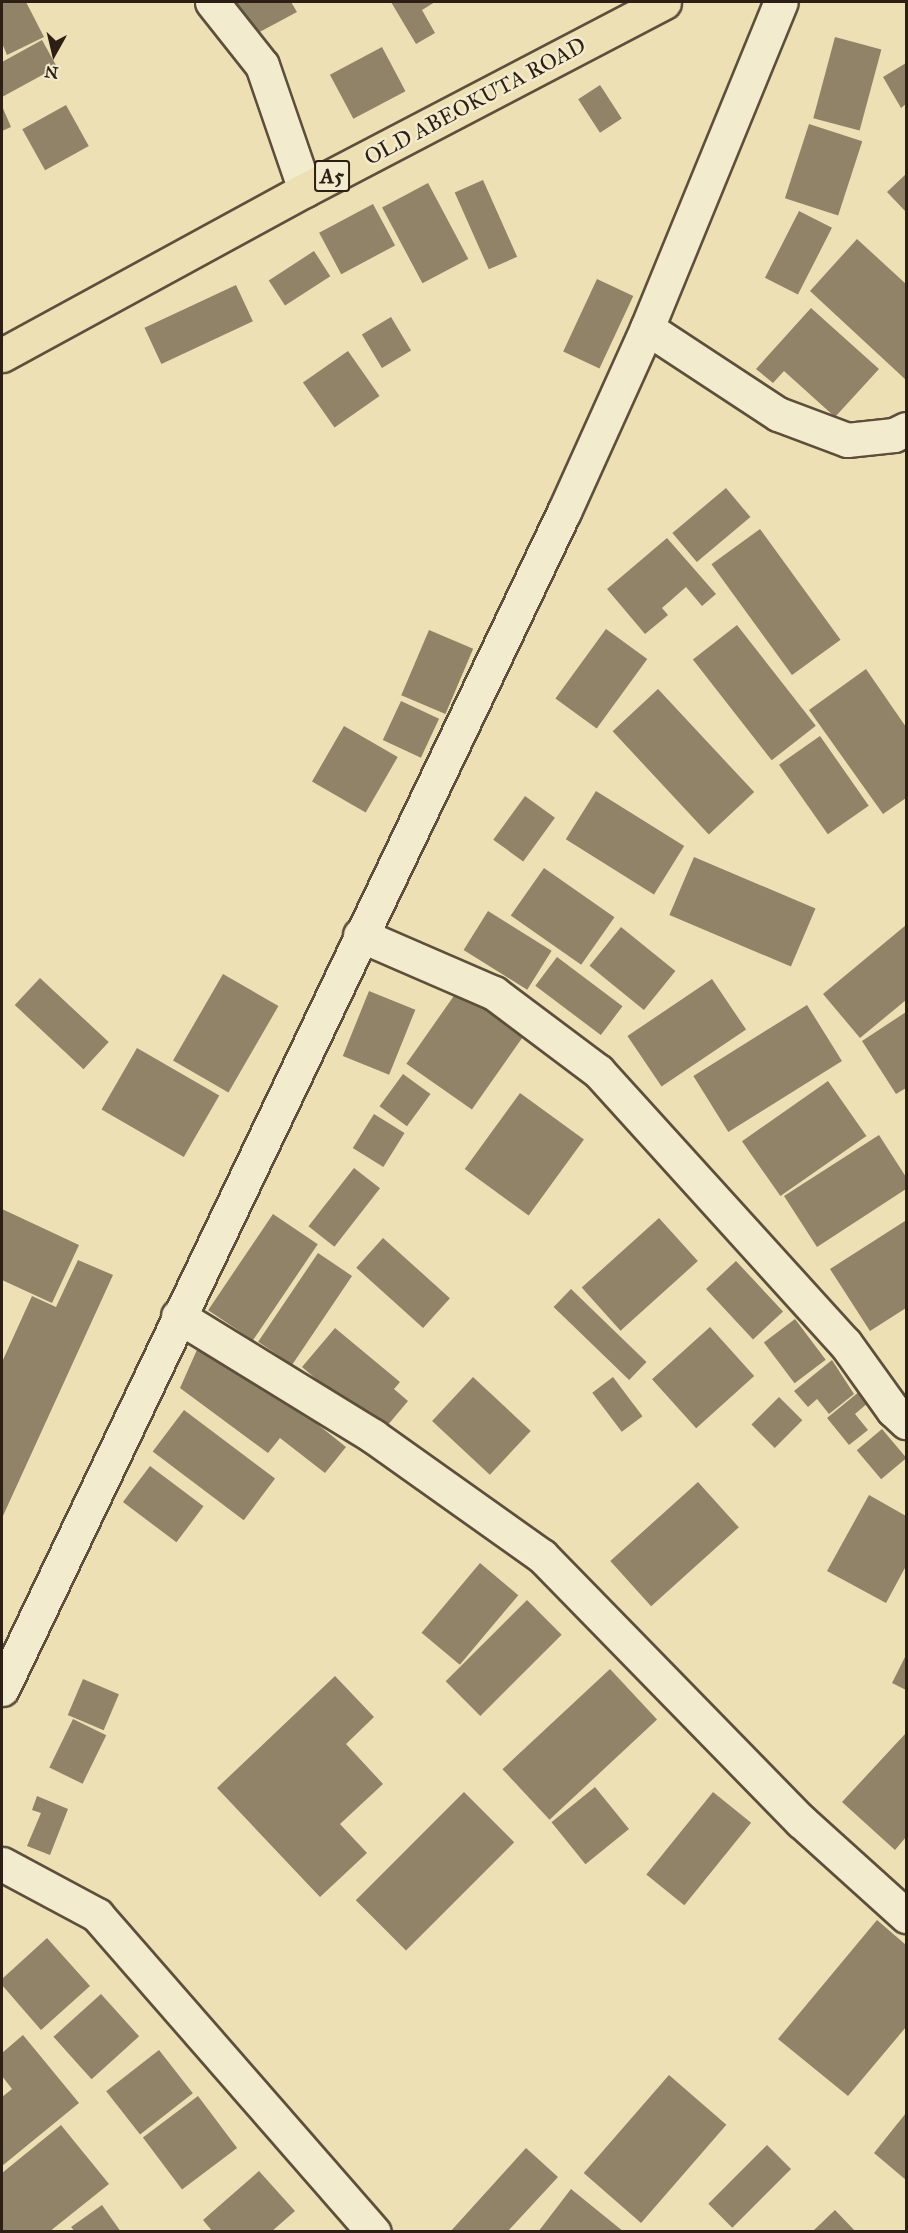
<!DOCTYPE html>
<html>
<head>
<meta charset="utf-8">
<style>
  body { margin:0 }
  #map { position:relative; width:908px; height:2233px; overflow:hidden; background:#ece0b4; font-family:"IM FELL Great Primer",serif }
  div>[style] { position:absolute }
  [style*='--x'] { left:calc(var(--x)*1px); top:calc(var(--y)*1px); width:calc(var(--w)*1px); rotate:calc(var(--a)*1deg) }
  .building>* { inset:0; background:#908367; transform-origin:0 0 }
  .roads { filter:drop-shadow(2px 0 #5d4f3b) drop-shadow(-2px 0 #5d4f3b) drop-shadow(0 2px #5d4f3b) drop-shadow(0 -2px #5d4f3b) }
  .minor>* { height:33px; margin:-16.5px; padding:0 16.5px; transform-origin:16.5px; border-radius:16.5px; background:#f3ebce }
  .highway>* { height:33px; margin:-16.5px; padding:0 16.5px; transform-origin:16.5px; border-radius:16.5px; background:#ece0b4 }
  span { translate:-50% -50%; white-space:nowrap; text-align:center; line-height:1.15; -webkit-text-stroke:5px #f3ebce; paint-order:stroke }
  .shield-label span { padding:2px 4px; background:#f3ebce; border:2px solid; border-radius:4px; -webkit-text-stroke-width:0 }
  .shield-label { font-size:21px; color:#2d1f13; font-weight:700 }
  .street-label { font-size:22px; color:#2d1f13 }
  .frame { position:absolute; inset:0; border:3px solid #2d1f13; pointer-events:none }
  .north { position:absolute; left:24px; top:24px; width:60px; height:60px; -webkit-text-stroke:4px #f3ebce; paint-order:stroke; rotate:188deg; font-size:16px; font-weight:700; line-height:24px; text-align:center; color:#2d1f13 }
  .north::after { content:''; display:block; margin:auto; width:21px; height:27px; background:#2d1f13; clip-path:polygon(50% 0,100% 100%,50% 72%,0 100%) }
</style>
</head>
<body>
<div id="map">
  <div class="building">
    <i style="clip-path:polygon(2px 2px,26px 2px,44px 37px,7px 55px,2px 43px)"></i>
    <i style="clip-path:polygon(236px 2px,291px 2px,297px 12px,254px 35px)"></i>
    <i style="clip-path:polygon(391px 2px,435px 2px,422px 10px,435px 33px,416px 44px)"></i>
    <i style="left:835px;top:37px;width:48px;height:84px;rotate:15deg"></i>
    <i style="clip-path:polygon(42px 40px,57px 67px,2px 97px,2px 62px)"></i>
    <i style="left:382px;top:47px;width:50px;height:59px;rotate:62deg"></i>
    <i style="clip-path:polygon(906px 63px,906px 104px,901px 108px,883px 77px)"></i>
    <i style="left:600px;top:85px;width:40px;height:26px;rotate:57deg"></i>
    <i style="left:66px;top:105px;width:47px;height:50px;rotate:61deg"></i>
    <i style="clip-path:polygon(2px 106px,11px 127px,2px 131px)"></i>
    <i style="left:809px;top:124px;width:56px;height:78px;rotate:18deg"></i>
    <i style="clip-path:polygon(906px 174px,906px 212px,887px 192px)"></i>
    <i style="left:483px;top:180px;width:84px;height:31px;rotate:66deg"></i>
    <i style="left:428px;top:183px;width:86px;height:52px;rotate:62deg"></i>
    <i style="left:373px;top:204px;width:47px;height:61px;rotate:62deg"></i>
    <i style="left:799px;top:211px;width:37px;height:75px;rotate:27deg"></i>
    <i style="clip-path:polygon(857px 239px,906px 284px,906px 380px,810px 291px)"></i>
    <i style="left:314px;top:251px;width:30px;height:54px;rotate:57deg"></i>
    <i style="left:597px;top:279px;width:40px;height:80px;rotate:25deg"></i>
    <i style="left:236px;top:285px;width:40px;height:101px;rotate:65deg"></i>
    <i style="clip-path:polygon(811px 308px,879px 369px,835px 417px,784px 371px,773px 383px,756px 369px)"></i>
    <i style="left:391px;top:317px;width:39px;height:34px;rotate:59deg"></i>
    <i style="left:348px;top:351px;width:55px;height:55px;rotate:55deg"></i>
    <i style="left:726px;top:488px;width:38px;height:70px;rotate:50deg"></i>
    <i style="left:760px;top:529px;width:137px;height:60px;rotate:54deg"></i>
    <i style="clip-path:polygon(667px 538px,716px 594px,702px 606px,686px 587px,662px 608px,668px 615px,645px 634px,607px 589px)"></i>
    <i style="left:737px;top:625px;width:128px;height:56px;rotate:52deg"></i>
    <i style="left:606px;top:629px;width:51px;height:86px;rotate:36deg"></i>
    <i style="left:429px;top:630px;width:48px;height:71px;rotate:23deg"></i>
    <i style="clip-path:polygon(866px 669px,906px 727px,906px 798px,883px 814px,809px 710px)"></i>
    <i style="left:658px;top:689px;width:141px;height:62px;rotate:47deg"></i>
    <i style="left:401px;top:701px;width:42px;height:43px;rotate:25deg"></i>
    <i style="left:344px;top:726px;width:62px;height:64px;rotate:30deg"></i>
    <i style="left:820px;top:736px;width:85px;height:50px;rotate:55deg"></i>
    <i style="left:596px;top:791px;width:104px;height:57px;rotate:32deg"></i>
    <i style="left:525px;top:796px;width:37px;height:54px;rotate:36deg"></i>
    <i style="left:694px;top:857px;width:132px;height:63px;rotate:23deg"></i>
    <i style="left:544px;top:868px;width:86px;height:58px;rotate:35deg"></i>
    <i style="left:488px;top:911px;width:75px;height:46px;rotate:32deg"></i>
    <i style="clip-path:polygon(906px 925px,906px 1000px,860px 1038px,823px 994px)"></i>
    <i style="left:621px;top:927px;width:70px;height:50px;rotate:39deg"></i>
    <i style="left:557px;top:957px;width:82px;height:36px;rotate:37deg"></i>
    <i style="left:223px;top:974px;width:64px;height:100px;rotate:30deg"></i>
    <i style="left:40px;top:978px;width:94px;height:37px;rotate:43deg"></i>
    <i style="left:712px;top:979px;width:61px;height:102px;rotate:56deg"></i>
    <i style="left:458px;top:990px;width:80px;height:90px;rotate:35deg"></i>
    <i style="left:369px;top:991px;width:50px;height:70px;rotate:22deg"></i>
    <i style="left:807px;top:1005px;width:66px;height:134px;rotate:58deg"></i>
    <i style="clip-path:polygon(906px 1012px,906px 1088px,896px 1094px,862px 1041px)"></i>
    <i style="left:137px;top:1048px;width:95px;height:71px;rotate:30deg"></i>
    <i style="left:403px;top:1074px;width:34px;height:40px;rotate:36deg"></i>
    <i style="left:828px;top:1081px;width:67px;height:105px;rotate:55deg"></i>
    <i style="left:520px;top:1093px;width:79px;height:94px;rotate:36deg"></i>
    <i style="left:374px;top:1114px;width:36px;height:40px;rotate:32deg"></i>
    <i style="clip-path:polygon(879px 1135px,906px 1177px,906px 1189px,817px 1247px,784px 1196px)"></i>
    <i style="left:354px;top:1168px;width:33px;height:74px;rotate:38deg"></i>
    <i style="clip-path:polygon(2px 1209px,79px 1245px,52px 1303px,2px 1280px)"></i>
    <i style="left:273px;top:1214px;width:54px;height:116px;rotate:34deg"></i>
    <i style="left:659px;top:1218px;width:58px;height:104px;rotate:48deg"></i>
    <i style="clip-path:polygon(905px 1221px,906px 1308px,870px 1331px,830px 1269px)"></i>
    <i style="left:383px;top:1238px;width:90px;height:40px;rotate:42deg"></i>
    <i style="left:318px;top:1253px;width:41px;height:107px;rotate:34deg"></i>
    <i style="clip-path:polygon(78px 1260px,113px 1275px,2px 1518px,2px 1362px,32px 1296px,56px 1307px)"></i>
    <i style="left:736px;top:1261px;width:69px;height:41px;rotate:47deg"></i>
    <i style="left:571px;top:1289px;width:105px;height:25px;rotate:44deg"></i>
    <i style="left:795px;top:1319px;width:51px;height:39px;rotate:53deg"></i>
    <i style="left:710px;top:1327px;width:66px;height:78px;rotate:48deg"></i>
    <i style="clip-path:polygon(335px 1328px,400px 1382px,394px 1389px,408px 1401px,387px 1426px,372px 1415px,367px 1422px,302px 1367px)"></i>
    <i style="clip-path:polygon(204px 1334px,346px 1447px,325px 1473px,280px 1438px,268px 1453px,180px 1388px)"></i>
    <i style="clip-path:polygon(832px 1360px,854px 1394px,829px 1414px,817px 1399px,808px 1407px,794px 1391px)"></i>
    <i style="left:473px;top:1377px;width:79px;height:60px;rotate:43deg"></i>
    <i style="left:613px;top:1377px;width:49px;height:26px;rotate:53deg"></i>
    <i style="clip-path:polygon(860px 1391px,869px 1402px,855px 1414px,868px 1430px,849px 1445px,827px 1418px)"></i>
    <i style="left:779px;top:1397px;width:33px;height:39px;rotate:45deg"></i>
    <i style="left:184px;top:1410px;width:114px;height:52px;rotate:37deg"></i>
    <i style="left:882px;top:1429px;width:38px;height:33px;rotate:50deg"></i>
    <i style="left:150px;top:1466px;width:67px;height:45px;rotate:37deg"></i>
    <i style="left:698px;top:1482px;width:61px;height:118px;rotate:48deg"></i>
    <i style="clip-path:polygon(869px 1495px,906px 1516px,906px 1566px,886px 1603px,827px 1571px)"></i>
    <i style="left:480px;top:1563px;width:50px;height:91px;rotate:40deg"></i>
    <i style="left:527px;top:1600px;width:49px;height:115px;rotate:45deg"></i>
    <i style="clip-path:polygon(906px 1655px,906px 1690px,892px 1683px)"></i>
    <i style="left:610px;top:1669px;width:69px;height:147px;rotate:47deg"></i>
    <i style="clip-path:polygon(335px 1676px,374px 1717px,346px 1744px,383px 1784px,340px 1824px,367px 1853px,320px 1897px,217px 1788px)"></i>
    <i style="left:83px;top:1679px;width:39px;height:39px;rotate:23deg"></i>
    <i style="left:73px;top:1719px;width:37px;height:54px;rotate:26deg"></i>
    <i style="clip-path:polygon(906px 1733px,906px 1837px,895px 1850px,842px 1802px)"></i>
    <i style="left:595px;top:1787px;width:54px;height:56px;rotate:51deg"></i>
    <i style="left:464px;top:1792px;width:71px;height:153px;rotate:45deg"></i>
    <i style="left:713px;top:1792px;width:49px;height:106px;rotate:39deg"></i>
    <i style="clip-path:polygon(37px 1796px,68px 1809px,50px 1855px,27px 1846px,41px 1813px,32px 1810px)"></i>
    <i style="clip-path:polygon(877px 1920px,906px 1945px,906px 2027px,848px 2096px,778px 2039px)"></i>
    <i style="clip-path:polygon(47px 1938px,90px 1986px,41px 2030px,2px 1985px,2px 1979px)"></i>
    <i style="left:101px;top:1994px;width:57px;height:64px;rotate:48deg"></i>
    <i style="clip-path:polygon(23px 2035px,79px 2103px,2px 2166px,2px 2097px,12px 2089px,2px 2076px,2px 2053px)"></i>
    <i style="left:159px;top:2050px;width:55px;height:67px;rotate:52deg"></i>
    <i style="left:669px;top:2075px;width:76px;height:130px;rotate:41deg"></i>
    <i style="left:198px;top:2096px;width:65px;height:69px;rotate:53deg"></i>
    <i style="clip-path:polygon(906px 2113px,906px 2180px,874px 2153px)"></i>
    <i style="clip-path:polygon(61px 2125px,109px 2184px,49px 2232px,2px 2232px,2px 2173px)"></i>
    <i style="left:767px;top:2145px;width:34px;height:83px;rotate:45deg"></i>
    <i style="clip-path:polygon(526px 2148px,558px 2177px,507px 2232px,450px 2232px)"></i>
    <i style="clip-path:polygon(259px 2171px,295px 2211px,271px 2232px,213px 2232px,203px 2220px)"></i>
    <i style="clip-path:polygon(571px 2189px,624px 2232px,538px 2232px)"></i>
    <i style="clip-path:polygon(102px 2205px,121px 2232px,75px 2232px,71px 2227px)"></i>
    <i style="clip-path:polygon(835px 2210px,856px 2232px,812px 2232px)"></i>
  </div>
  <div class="roads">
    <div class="minor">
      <i style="--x:212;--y:2;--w:80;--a:51.6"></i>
      <i style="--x:262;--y:65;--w:132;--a:71"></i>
      <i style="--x:647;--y:328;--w:157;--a:33.3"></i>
      <i style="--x:778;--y:414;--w:74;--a:20.6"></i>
      <i style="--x:847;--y:440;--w:47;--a:-6.1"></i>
      <i style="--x:894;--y:435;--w:13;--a:-27"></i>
      <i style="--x:360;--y:935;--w:146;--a:23.4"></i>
      <i style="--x:494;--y:993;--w:130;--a:36.9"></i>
      <i style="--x:598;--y:1071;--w:367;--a:47.8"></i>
      <i style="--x:845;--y:1343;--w:82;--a:54.4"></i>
      <i style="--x:893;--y:1410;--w:18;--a:43"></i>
      <i style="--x:178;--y:1316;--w:229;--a:31.6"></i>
      <i style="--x:373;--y:1436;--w:207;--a:35.4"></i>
      <i style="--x:542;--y:1556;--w:371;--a:45.7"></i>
      <i style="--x:801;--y:1821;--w:142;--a:42.1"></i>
      <i style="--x:2;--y:1689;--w:1304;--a:-64.48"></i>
      <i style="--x:564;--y:512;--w:202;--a:-65.7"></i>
      <i style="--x:647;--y:328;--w:352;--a:-67.7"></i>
      <i style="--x:2;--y:1864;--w:108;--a:28.2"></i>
      <i style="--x:97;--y:1915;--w:421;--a:48.9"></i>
    </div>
    <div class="highway">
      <i style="--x:2;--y:355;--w:345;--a:-28.6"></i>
      <i style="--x:305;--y:190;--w:405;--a:-27.6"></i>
    </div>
  </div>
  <div class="shield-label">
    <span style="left:332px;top:176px">A5</span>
  </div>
  <div class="street-label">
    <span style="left:475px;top:101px;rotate:-28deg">OLD ABEOKUTA ROAD</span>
  </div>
  <div class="frame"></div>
  <div class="north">N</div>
</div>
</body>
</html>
